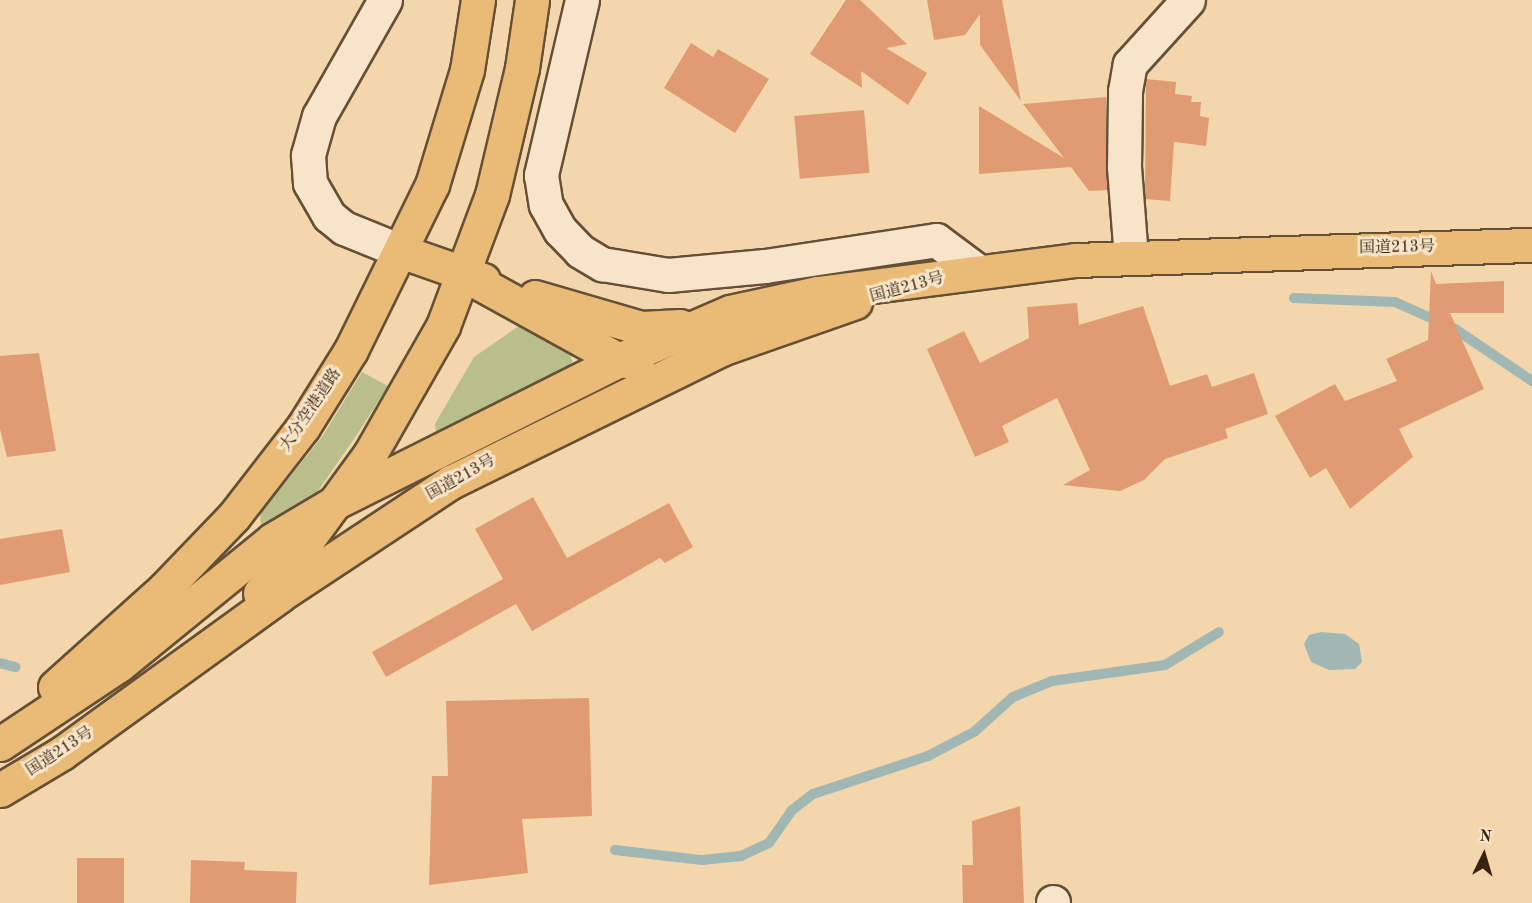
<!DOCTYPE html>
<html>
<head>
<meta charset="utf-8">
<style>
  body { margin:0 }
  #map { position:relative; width:1532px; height:903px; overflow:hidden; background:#f3d6ac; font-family:"Old Standard TT","Noto Serif JP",serif }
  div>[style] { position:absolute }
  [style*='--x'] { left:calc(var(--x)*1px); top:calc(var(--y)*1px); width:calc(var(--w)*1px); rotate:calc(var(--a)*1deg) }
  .green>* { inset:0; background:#b8be8c }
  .water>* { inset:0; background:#a0b7b4 }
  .stream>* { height:10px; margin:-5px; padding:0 5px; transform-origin:5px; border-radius:5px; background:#a0b7b4 }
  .building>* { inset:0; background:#e19b72; transform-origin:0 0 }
  .roads { filter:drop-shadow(2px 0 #655037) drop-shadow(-2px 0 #655037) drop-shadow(0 2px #655037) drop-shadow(0 -2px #655037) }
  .minor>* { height:33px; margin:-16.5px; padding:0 16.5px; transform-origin:16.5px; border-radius:16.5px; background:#f7e4c9 }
  .highway>* { height:33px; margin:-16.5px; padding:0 16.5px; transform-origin:16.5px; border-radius:16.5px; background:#eabb76 }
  span { translate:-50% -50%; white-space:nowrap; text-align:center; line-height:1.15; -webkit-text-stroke:6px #f7e4c9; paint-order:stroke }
  .street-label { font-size:16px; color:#362410 }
  .north { position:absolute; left:1454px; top:825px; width:60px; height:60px; -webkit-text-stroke:4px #f7e4c9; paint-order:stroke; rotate:5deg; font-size:16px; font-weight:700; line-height:24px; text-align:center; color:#362410 }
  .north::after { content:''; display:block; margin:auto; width:21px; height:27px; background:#362410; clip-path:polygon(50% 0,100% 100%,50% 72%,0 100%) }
</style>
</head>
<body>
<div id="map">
  <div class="green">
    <i style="clip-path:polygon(519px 326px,569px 350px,574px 368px,436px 432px,435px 424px,474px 357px)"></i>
    <i style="clip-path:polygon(362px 372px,388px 386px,358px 433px,311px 501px,261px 525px,260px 514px,322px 437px)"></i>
  </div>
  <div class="water">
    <i style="clip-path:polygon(1321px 632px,1345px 634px,1359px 644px,1362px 662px,1355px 669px,1329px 670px,1311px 662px,1304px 644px,1309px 635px)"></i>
  </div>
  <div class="stream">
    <i style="--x:1294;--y:298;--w:101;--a:2.3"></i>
    <i style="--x:1395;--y:302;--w:66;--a:24.2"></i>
    <i style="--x:1455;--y:329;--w:93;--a:34"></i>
    <i style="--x:0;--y:663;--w:16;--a:15"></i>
    <i style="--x:615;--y:850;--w:88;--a:6.6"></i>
    <i style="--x:702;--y:860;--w:39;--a:-6"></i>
    <i style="--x:741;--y:856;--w:31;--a:-25"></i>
    <i style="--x:769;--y:843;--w:39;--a:-55"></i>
    <i style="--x:791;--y:811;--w:28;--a:-38"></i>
    <i style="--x:813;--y:794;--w:121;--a:-18.3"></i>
    <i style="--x:928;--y:756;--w:52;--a:-27.6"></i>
    <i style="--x:974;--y:732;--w:52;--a:-41.9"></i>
    <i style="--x:1013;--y:697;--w:42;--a:-22.3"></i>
    <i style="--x:1052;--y:681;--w:114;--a:-8.1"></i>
    <i style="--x:1165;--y:665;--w:63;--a:-31.4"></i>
  </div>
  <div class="building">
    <i style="clip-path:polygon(846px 0,860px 0,907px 44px,886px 48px,927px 73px,908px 105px,861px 71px,862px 88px,810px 54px)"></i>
    <i style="clip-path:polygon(927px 0,1002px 0,1021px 101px,980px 45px,980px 14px,965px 35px,934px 40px)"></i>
    <i style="clip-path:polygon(691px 43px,713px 57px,718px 49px,769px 79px,735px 133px,664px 88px)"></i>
    <i style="clip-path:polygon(1146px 79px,1176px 82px,1175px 94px,1192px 96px,1191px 102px,1201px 102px,1200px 116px,1209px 118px,1206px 146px,1174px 142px,1170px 201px,1145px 199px)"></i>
    <i style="clip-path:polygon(1106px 97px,1107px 190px,1089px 191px,1071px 167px,979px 174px,979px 106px,1064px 158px,1023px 104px)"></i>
    <i style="left:864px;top:110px;width:63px;height:70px;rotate:85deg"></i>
    <i style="clip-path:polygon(1431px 271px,1436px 284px,1504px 281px,1504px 313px,1450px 313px,1484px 389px,1399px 429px,1413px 457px,1350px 509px,1326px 468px,1310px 478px,1275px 416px,1335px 384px,1345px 401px,1397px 381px,1386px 359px,1428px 340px)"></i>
    <i style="clip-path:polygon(1077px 303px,1079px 325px,1143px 306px,1170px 386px,1207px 374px,1212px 387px,1254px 373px,1268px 414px,1225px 429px,1228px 438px,1165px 459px,1144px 480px,1120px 491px,1063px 485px,1090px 470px,1057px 398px,1002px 426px,1009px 442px,975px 457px,927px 349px,964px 331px,980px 363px,1029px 338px,1027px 307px)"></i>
    <i style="clip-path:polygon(39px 353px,56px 451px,7px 457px,0 429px,0 356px)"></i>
    <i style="clip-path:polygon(533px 497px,567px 558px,669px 503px,693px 547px,665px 563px,660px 558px,532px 631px,516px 604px,386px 677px,372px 652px,503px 579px,475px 529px)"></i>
    <i style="clip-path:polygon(62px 529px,70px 572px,0 585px,0 539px)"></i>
    <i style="clip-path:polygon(589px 698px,592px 816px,522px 819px,528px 873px,429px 885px,432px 776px,448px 776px,446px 701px)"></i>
    <i style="clip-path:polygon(1020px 806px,1024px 903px,963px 903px,962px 865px,973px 865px,972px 821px)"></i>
    <i style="left:77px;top:858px;width:47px;height:45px"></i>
    <i style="clip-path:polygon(191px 860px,245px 862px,244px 870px,297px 872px,296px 903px,190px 903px)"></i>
  </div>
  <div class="roads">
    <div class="minor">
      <i style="--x:385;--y:0;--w:133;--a:119.6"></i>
      <i style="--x:319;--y:116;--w:41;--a:105.8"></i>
      <i style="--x:308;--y:155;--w:28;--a:86"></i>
      <i style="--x:310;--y:183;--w:38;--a:60"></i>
      <i style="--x:329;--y:216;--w:19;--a:39"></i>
      <i style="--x:344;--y:228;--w:64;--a:22.1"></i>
      <i style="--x:582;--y:0;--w:180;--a:103.2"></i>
      <i style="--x:541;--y:175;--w:30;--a:81"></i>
      <i style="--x:546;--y:205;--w:29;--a:61"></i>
      <i style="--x:560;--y:230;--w:29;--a:46"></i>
      <i style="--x:580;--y:251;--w:26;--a:31"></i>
      <i style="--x:602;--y:264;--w:67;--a:9.5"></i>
      <i style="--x:668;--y:275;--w:97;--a:-5.3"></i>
      <i style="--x:765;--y:266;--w:173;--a:-8.6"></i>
      <i style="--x:936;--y:240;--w:49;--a:36.6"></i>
      <i style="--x:1131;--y:258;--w:91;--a:-94.4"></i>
      <i style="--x:1124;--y:167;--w:76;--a:-89.2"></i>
      <i style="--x:1125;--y:91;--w:27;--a:-80"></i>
      <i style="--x:1130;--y:64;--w:86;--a:-47.8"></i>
      <i style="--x:1053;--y:902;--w:1;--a:90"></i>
    </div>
    <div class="highway">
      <i style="--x:403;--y:252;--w:85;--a:19.3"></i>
      <i style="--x:463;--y:274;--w:178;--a:28.9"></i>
      <i style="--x:619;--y:360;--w:18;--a:9"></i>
      <i style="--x:535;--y:297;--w:110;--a:16.3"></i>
      <i style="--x:641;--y:328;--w:39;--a:-3"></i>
      <i style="--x:260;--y:593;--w:72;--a:-48.4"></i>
      <i style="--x:308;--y:539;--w:105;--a:-53.9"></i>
      <i style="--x:370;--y:454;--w:147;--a:-60.3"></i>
      <i style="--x:443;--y:326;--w:140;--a:-69.5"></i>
      <i style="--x:492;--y:195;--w:130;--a:-76.7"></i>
      <i style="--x:522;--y:68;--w:69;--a:-81.6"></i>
      <i style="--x:55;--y:687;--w:147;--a:-42"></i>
      <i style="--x:164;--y:589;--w:101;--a:-46.2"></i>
      <i style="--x:234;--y:516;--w:113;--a:-52.2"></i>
      <i style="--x:303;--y:427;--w:91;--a:-58.1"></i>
      <i style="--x:351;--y:350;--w:184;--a:-63.9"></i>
      <i style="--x:432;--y:185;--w:120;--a:-73.1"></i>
      <i style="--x:467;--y:70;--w:71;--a:-81.1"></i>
      <i style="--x:0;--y:744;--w:143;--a:-33.6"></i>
      <i style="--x:119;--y:665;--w:198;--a:-39.2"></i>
      <i style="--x:272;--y:540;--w:72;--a:-30.8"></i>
      <i style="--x:334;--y:503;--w:319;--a:-26.6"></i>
      <i style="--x:619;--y:360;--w:121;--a:-23.4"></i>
      <i style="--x:730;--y:312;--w:90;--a:-12.2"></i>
      <i style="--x:818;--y:293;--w:259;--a:-7.3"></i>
      <i style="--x:1075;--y:260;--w:457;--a:-1.9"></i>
      <i style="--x:0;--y:790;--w:72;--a:-30.8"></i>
      <i style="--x:62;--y:753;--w:269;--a:-35.9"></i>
      <i style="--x:280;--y:595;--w:205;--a:-33.5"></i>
      <i style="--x:451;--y:482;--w:301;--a:-26.2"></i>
      <i style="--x:721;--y:349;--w:142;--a:-19.3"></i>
    </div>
  </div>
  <div class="street-label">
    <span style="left:1397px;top:248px;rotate:-1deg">国道213号</span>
    <span style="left:907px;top:288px;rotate:-15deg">国道213号</span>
    <span style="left:311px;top:410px;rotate:-56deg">大分空港道路</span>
    <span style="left:461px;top:478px;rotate:-29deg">国道213号</span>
    <span style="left:60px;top:752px;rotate:-33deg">国道213号</span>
  </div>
  <div class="north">N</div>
</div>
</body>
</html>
